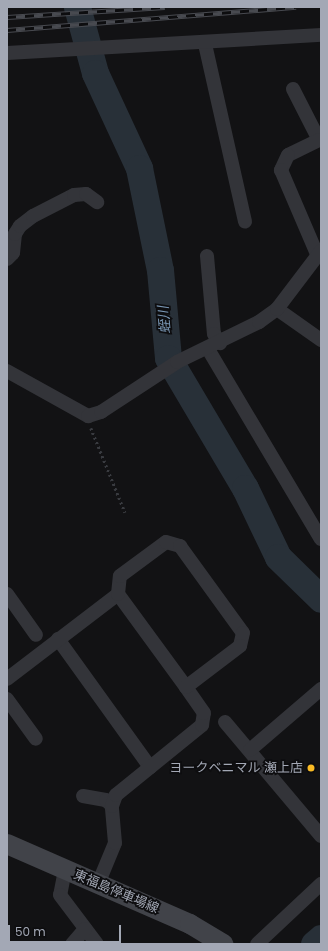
<!DOCTYPE html>
<html>
<head>
<meta charset="utf-8">
<style>
  body { margin:0 }
  #map { position:relative; width:328px; height:951px; overflow:hidden; background:#121214; font-family:Poppins,"Noto Sans JP",sans-serif }
  div>[style] { position:absolute }
  [style*='--x'] { left:calc(var(--x)*1px); top:calc(var(--y)*1px); width:calc(var(--w)*1px); rotate:calc(var(--a)*1deg) }
  .river>* { height:27px; margin:-13.5px; padding:0 13.5px; transform-origin:13.5px; border-radius:13.5px; background:#283038 }
  .path>* { height:2.5px; margin-top:-1.25px; transform-origin:0; background:repeating-linear-gradient(90deg,#393b40 0 2px,transparent 0 5px) }
  .street>* { height:14px; margin:-7px; padding:0 7px; transform-origin:7px; border-radius:7px; background:#333439 }
  .secondary>* { height:20px; margin:-10px; padding:0 10px; transform-origin:10px; border-radius:10px; background:#414349 }
  .rail>* { height:4.5px; margin-top:-2.25px; transform-origin:0; background:repeating-linear-gradient(90deg,#0d0d0f 0 9px,#484a50 0 18px); box-sizing:border-box; border-block:1px solid #484a50 }
  .dots>* { width:11px; height:11px; translate:-50% -50%; box-sizing:border-box; border:2px solid #0d0d0f; border-radius:50% }
  span { translate:-50% -50%; white-space:nowrap; text-align:center; line-height:1.15; -webkit-text-stroke:3.5px #0d0d0f; paint-order:stroke }
  .poi-label { font-size:13px; color:#a3a8b5 }
  .right { translate:-100% -50%; text-align:right }
  .street-label { font-size:13px; color:#a3a8b5 }
  .water-label { font-size:14px; color:#7895b2; font-style:italic }
  .frame { position:absolute; inset:0; border:8px solid #a3a8b5; pointer-events:none }
  .scale { position:absolute; left:8px; top:925px; width:113px; height:18px; box-sizing:border-box; border:2px solid #a3a8b5; border-top:0; padding-left:5px; font-size:12px; line-height:14px; white-space:nowrap; color:#a3a8b5; -webkit-text-stroke:3px #0d0d0f; paint-order:stroke }
</style>
</head>
<body>
<div id="map">
  <div class="river">
    <i style="--x:77;--y:7;--w:68;--a:74.7"></i>
    <i style="--x:95;--y:73;--w:105;--a:65.1"></i>
    <i style="--x:139;--y:168;--w:104;--a:78.4"></i>
    <i style="--x:160;--y:270;--w:88;--a:84.8"></i>
    <i style="--x:168;--y:358;--w:151;--a:59.4"></i>
    <i style="--x:245;--y:488;--w:76;--a:64.4"></i>
    <i style="--x:278;--y:557;--w:60;--a:44.3"></i>
    <i style="--x:314;--y:944;--w:9;--a:-41"></i>
  </div>
  <div class="path">
    <i style="--x:91;--y:428;--w:91;--a:68"></i>
  </div>
  <div class="street">
    <i style="--x:205;--y:44;--w:182;--a:77.3"></i>
    <i style="--x:7;--y:53;--w:315;--a:-3.3"></i>
    <i style="--x:293;--y:89;--w:57;--a:63"></i>
    <i style="--x:319;--y:140;--w:34;--a:154"></i>
    <i style="--x:288;--y:155;--w:17;--a:115"></i>
    <i style="--x:281;--y:170;--w:91;--a:66.8"></i>
    <i style="--x:207;--y:256;--w:78;--a:84.9"></i>
    <i style="--x:214;--y:334;--w:11;--a:56"></i>
    <i style="--x:7;--y:259;--w:8;--a:-45"></i>
    <i style="--x:13;--y:253;--w:19;--a:-84"></i>
    <i style="--x:15;--y:234;--w:9;--a:-58"></i>
    <i style="--x:20;--y:226;--w:16;--a:-38"></i>
    <i style="--x:33;--y:216;--w:46;--a:-27.1"></i>
    <i style="--x:74;--y:195;--w:12;--a:-5"></i>
    <i style="--x:86;--y:194;--w:14;--a:36"></i>
    <i style="--x:277;--y:309;--w:54;--a:35.2"></i>
    <i style="--x:208;--y:349;--w:221;--a:59.3"></i>
    <i style="--x:7;--y:371;--w:93;--a:29.1"></i>
    <i style="--x:88;--y:416;--w:14;--a:-17"></i>
    <i style="--x:101;--y:412;--w:91;--a:-33.3"></i>
    <i style="--x:177;--y:362;--w:91;--a:-26"></i>
    <i style="--x:259;--y:322;--w:22;--a:-36"></i>
    <i style="--x:277;--y:309;--w:73;--a:-52.8"></i>
    <i style="--x:7;--y:594;--w:50;--a:54.7"></i>
    <i style="--x:58;--y:639;--w:158;--a:54.3"></i>
    <i style="--x:7;--y:679;--w:140;--a:-37.4"></i>
    <i style="--x:7;--y:699;--w:49;--a:54.1"></i>
    <i style="--x:225;--y:722;--w:149;--a:49.9"></i>
    <i style="--x:250;--y:750;--w:94;--a:-40.7"></i>
    <i style="--x:83;--y:796;--w:23;--a:10"></i>
    <i style="--x:106;--y:800;--w:8;--a:45"></i>
    <i style="--x:65;--y:870;--w:25;--a:101"></i>
    <i style="--x:60;--y:895;--w:61;--a:52.9"></i>
    <i style="--x:98;--y:884;--w:44;--a:-67.5"></i>
    <i style="--x:115;--y:843;--w:37;--a:-95"></i>
    <i style="--x:112;--y:806;--w:12;--a:-70"></i>
    <i style="--x:116;--y:795;--w:111;--a:-39.1"></i>
    <i style="--x:202;--y:725;--w:12;--a:-81"></i>
    <i style="--x:204;--y:713;--w:32;--a:-125"></i>
    <i style="--x:186;--y:687;--w:115;--a:-126.2"></i>
    <i style="--x:118;--y:594;--w:18;--a:-84"></i>
    <i style="--x:120;--y:576;--w:57;--a:-36.5"></i>
    <i style="--x:166;--y:542;--w:15;--a:16"></i>
    <i style="--x:180;--y:546;--w:107;--a:54.1"></i>
    <i style="--x:243;--y:633;--w:13;--a:103"></i>
    <i style="--x:240;--y:646;--w:68;--a:142.8"></i>
    <i style="--x:72;--y:944;--w:20;--a:-49"></i>
    <i style="--x:257;--y:944;--w:88;--a:-43.2"></i>
  </div>
  <div class="secondary">
    <i style="--x:7;--y:844;--w:200;--a:23.6"></i>
    <i style="--x:190;--y:924;--w:39;--a:31"></i>
  </div>
  <div class="rail">
    <i style="--x:7;--y:17;--w:158;--a:-3.6"></i>
    <i style="--x:7;--y:30;--w:290;--a:-4.6"></i>
  </div>
  <div class="dots">
    <i style="left:311px;top:768px;background:#fabb24"></i>
  </div>
  <div class="poi-label">
    <span class="right" style="left:303px;top:768px">ヨークベニマル 瀬上店</span>
  </div>
  <div class="street-label">
    <span style="left:116px;top:892px;rotate:23deg">東福島停車場線</span>
  </div>
  <div class="water-label">
    <span style="left:164px;top:320px;rotate:-95deg">蛭川</span>
  </div>
  <div class="frame"></div>
  <div class="scale">50 m</div>
</div>
</body>
</html>
